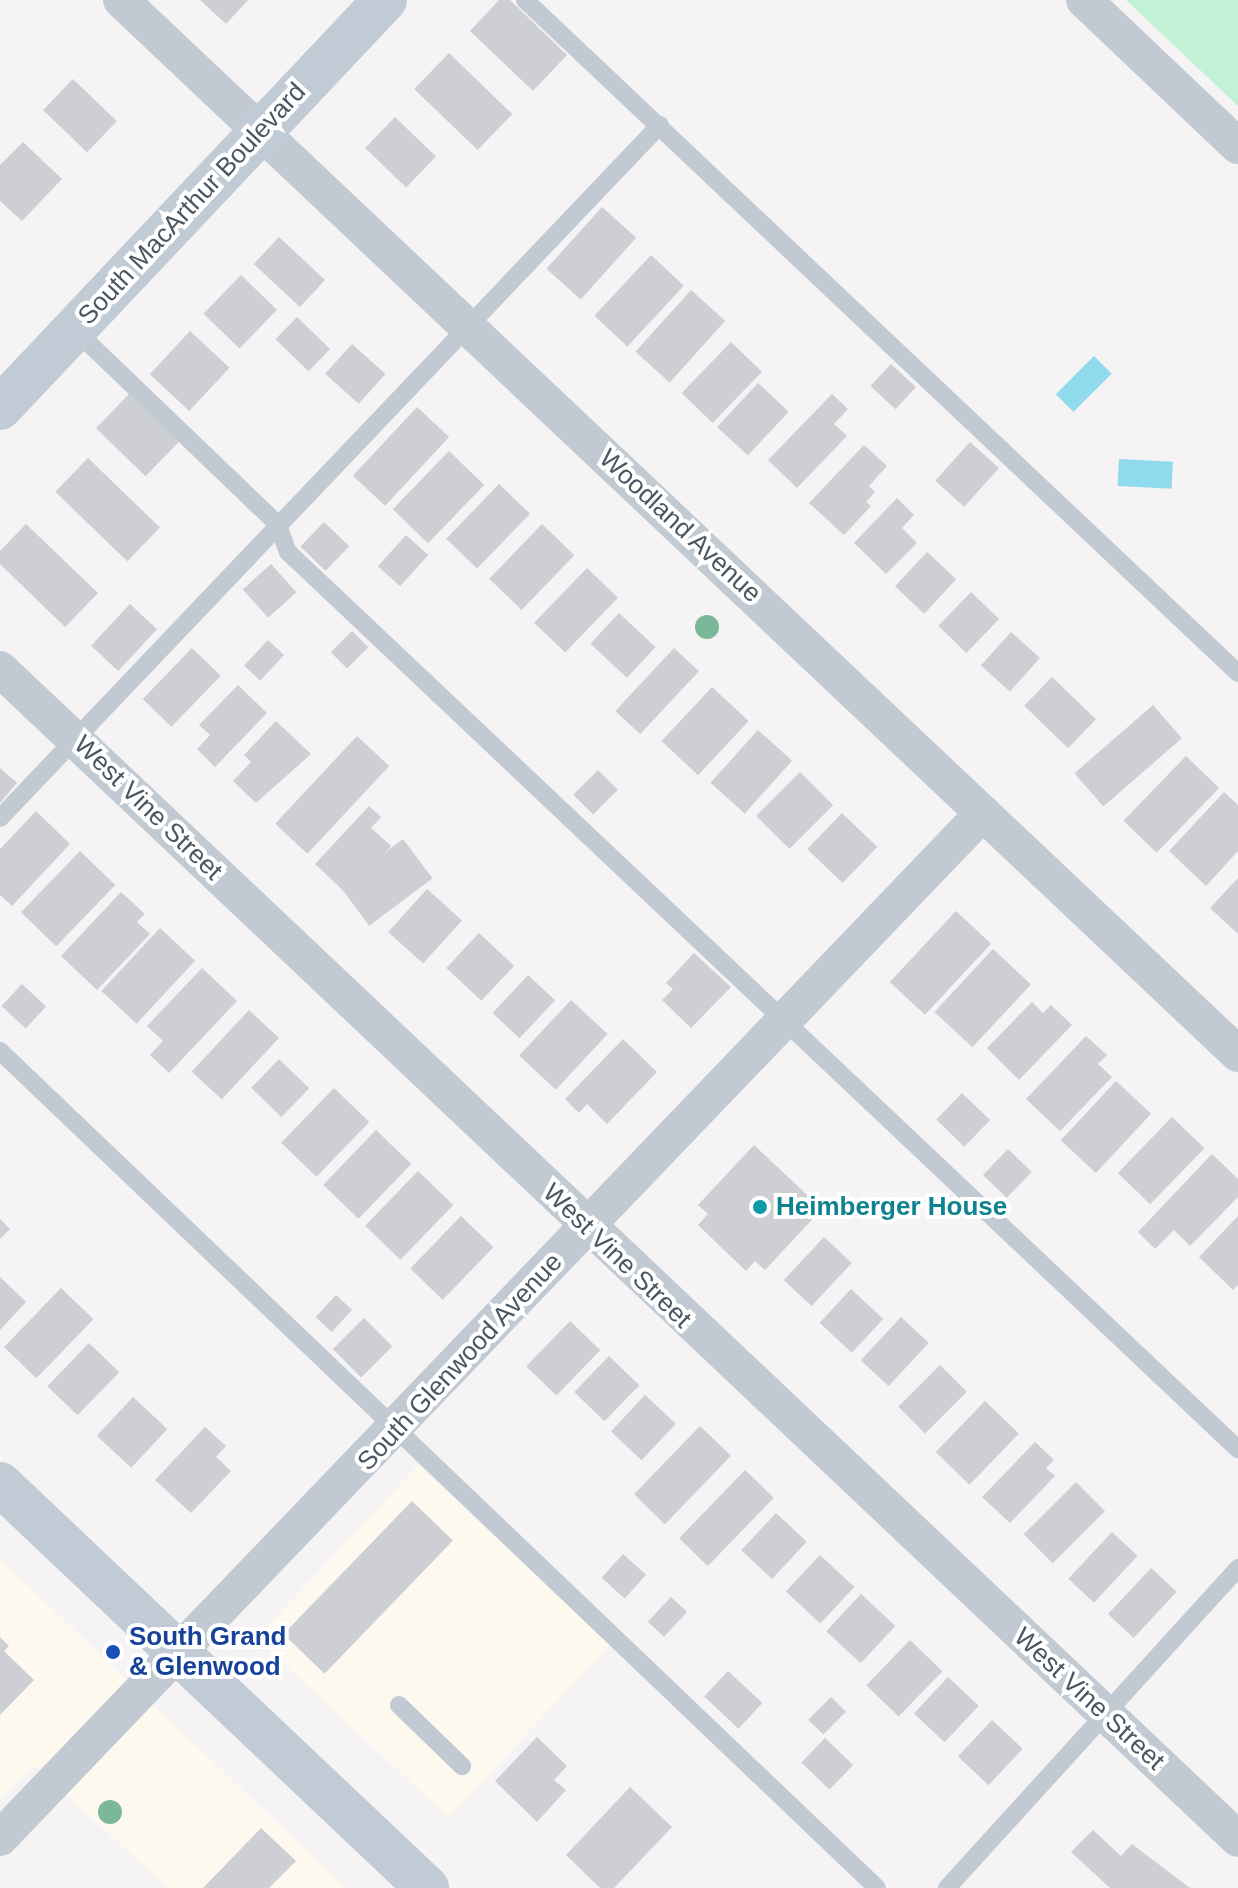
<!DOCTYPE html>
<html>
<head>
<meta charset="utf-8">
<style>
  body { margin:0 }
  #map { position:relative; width:1238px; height:1888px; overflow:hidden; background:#f5f3f3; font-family:Arial,sans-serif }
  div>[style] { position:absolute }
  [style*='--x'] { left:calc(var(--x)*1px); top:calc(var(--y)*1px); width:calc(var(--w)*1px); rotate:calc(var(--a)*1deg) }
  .commercial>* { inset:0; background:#fdf9ef; transform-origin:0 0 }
  .green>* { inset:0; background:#c3f1d5 }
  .water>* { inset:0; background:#90daee; transform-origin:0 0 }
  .building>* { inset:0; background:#cdcfd5; transform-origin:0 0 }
  .service>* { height:18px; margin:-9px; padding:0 9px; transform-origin:9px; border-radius:9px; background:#c1cad2 }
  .minor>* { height:36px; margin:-18px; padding:0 18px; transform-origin:18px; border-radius:18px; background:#c1cad2 }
  .secondary>* { height:44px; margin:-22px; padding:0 22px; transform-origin:22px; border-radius:22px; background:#c1cbd6 }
  .trees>* { width:24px; height:24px; margin:-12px; border-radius:50%; background:#7bb799 }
  .dots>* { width:22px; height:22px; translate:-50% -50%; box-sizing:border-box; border:4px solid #fff; border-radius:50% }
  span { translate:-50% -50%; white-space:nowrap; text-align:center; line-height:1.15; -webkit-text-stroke:8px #fff; paint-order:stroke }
  .street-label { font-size:26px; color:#4a5661 }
  .culture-label { font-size:26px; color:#0d838f; font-weight:700 }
  .left { translate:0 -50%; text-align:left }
  .transit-label { font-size:26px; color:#164399; font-weight:700 }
</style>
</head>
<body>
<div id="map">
  <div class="commercial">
    <i style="left:418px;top:1465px;width:263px;height:237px;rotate:43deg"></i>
    <i style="clip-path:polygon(0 1559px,346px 1888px,168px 1888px,34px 1765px,0 1800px)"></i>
  </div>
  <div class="green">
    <i style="clip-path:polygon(1126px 0,1238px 0,1238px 106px)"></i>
  </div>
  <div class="water">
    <i style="left:1094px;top:356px;width:25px;height:54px;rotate:45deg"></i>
    <i style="left:1119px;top:459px;width:54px;height:27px;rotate:3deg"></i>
  </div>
  <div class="building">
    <i style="clip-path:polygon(200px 0,248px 0,226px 24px)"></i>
    <i style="clip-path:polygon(499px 0,510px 0,567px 55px,533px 91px,470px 31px)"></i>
    <i style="left:449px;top:53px;width:88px;height:50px;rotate:44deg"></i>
    <i style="left:73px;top:79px;width:61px;height:43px;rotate:44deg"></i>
    <i style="left:395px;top:117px;width:57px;height:43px;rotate:44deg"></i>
    <i style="clip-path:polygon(23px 142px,62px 179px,22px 221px,0 201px,0 165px)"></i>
    <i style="left:602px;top:207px;width:46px;height:83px;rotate:42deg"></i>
    <i style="left:279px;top:237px;width:63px;height:37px;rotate:43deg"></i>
    <i style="left:651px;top:255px;width:45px;height:83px;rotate:43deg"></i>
    <i style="left:241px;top:275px;width:50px;height:54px;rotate:44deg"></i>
    <i style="left:691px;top:290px;width:46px;height:83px;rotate:42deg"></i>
    <i style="left:297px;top:317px;width:46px;height:31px;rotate:44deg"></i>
    <i style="left:190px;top:331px;width:54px;height:59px;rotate:43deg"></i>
    <i style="left:731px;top:342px;width:43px;height:71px;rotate:44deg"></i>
    <i style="left:352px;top:344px;width:45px;height:40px;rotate:42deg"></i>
    <i style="left:891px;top:364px;width:34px;height:30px;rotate:43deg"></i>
    <i style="left:758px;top:383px;width:42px;height:60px;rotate:43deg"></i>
    <i style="left:130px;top:393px;width:69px;height:49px;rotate:44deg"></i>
    <i style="clip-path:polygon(832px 394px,848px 409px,834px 424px,847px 436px,797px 488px,768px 460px)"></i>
    <i style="left:417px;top:407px;width:44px;height:94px;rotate:43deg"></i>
    <i style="left:970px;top:442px;width:39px;height:52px;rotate:42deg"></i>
    <i style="clip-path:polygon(864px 445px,887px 466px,869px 486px,875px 492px,866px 502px,871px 506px,844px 535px,809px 503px)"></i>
    <i style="left:449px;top:451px;width:49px;height:81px;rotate:44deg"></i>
    <i style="left:88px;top:458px;width:100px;height:47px;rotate:44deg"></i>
    <i style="left:499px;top:484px;width:43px;height:76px;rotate:44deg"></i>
    <i style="clip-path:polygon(897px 498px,914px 515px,902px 528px,917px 543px,886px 574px,854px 543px)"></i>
    <i style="left:324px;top:522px;width:35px;height:34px;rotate:44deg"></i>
    <i style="clip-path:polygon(26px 524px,98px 593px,65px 627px,0 564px,0 551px)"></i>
    <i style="left:542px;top:524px;width:45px;height:76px;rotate:44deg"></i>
    <i style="left:406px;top:535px;width:30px;height:42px;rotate:42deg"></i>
    <i style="left:927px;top:552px;width:40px;height:47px;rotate:43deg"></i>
    <i style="left:271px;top:564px;width:38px;height:38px;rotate:48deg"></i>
    <i style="left:587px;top:568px;width:43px;height:76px;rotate:44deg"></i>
    <i style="left:971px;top:592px;width:39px;height:47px;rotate:44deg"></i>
    <i style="left:130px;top:604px;width:37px;height:57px;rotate:43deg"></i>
    <i style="left:619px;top:613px;width:50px;height:42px;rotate:43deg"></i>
    <i style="left:352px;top:631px;width:23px;height:30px;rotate:45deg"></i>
    <i style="left:1011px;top:632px;width:39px;height:45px;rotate:42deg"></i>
    <i style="left:268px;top:640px;width:22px;height:35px;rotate:43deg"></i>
    <i style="left:192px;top:648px;width:40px;height:71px;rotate:44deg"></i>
    <i style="left:674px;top:648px;width:34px;height:86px;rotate:43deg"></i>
    <i style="left:1052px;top:677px;width:61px;height:40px;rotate:44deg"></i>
    <i style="clip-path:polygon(238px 685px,267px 713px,215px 767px,197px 749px,210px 735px,199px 725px)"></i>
    <i style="left:712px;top:687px;width:50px;height:74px;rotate:43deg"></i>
    <i style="left:1153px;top:705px;width:44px;height:104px;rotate:49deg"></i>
    <i style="clip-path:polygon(276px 721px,311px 754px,256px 803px,233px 781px,251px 762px,244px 755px)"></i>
    <i style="left:758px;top:730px;width:46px;height:71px;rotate:42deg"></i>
    <i style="left:357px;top:736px;width:44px;height:120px;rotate:43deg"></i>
    <i style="left:1186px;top:756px;width:46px;height:90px;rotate:44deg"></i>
    <i style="clip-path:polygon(0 768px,17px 783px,0 803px)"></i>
    <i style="left:598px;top:770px;width:28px;height:35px;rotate:45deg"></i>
    <i style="left:800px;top:772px;width:47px;height:62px;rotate:45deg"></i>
    <i style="clip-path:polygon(1224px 792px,1238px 805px,1238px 851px,1206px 886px,1169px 851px)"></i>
    <i style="clip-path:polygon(369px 806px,381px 817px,371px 828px,391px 846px,347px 894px,315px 864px)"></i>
    <i style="clip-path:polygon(36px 811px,70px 844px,12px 906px,0 895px,0 849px)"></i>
    <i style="left:842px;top:813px;width:49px;height:50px;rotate:44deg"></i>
    <i style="left:403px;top:839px;width:49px;height:79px;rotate:53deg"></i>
    <i style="left:80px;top:851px;width:49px;height:85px;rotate:44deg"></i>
    <i style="clip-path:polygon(1238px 878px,1238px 934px,1210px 908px)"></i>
    <i style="left:427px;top:889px;width:47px;height:58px;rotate:42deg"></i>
    <i style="clip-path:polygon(121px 892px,145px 914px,137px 922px,150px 934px,97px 990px,61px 956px)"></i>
    <i style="left:956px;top:911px;width:48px;height:97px;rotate:43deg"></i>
    <i style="left:160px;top:928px;width:48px;height:86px;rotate:43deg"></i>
    <i style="left:479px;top:933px;width:48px;height:48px;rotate:43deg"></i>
    <i style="left:993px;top:949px;width:52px;height:86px;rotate:43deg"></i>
    <i style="clip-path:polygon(694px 953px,731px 987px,691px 1028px,662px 1000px,673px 989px,666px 983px)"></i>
    <i style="clip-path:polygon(202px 968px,237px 1001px,169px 1073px,150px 1055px,163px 1041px,147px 1026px)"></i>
    <i style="left:528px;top:975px;width:37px;height:52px;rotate:43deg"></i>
    <i style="left:22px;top:984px;width:33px;height:30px;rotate:43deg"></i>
    <i style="left:571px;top:1000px;width:50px;height:76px;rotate:43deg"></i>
    <i style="clip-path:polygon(1032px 1002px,1043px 1013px,1051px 1005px,1072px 1025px,1019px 1080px,987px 1048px)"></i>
    <i style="left:249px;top:1010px;width:41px;height:84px;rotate:43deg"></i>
    <i style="clip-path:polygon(1086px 1036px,1107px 1055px,1098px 1064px,1112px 1077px,1060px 1131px,1026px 1099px)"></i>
    <i style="clip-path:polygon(623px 1039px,657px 1072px,607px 1124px,587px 1104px,579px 1113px,565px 1099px)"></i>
    <i style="left:279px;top:1059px;width:42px;height:40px;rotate:44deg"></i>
    <i style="left:1116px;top:1081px;width:48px;height:81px;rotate:43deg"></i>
    <i style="left:334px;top:1088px;width:49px;height:76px;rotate:44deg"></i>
    <i style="left:962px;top:1093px;width:39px;height:37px;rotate:44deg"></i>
    <i style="left:1172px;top:1117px;width:45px;height:78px;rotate:44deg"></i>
    <i style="left:376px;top:1130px;width:49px;height:76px;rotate:44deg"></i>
    <i style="clip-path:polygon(754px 1145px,822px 1209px,765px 1270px,755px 1261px,746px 1271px,698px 1225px,708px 1214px,698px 1205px)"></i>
    <i style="left:1008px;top:1149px;width:33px;height:36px;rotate:44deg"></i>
    <i style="clip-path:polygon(1212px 1154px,1238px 1179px,1238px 1197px,1190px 1246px,1174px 1230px,1155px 1249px,1138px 1232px)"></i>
    <i style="left:418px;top:1171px;width:49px;height:76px;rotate:44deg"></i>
    <i style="left:461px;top:1216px;width:45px;height:73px;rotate:44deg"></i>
    <i style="clip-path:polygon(1238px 1216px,1238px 1285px,1233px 1290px,1199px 1257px)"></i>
    <i style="clip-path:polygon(0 1219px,10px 1229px,0 1239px)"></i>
    <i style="left:824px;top:1237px;width:38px;height:59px;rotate:43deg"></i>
    <i style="clip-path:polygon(0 1277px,26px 1302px,0 1330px)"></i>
    <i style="left:61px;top:1288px;width:45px;height:82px;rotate:44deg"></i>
    <i style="left:851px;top:1289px;width:44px;height:46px;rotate:43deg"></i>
    <i style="left:336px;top:1295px;width:22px;height:30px;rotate:43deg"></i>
    <i style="left:901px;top:1317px;width:38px;height:59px;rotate:43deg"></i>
    <i style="left:364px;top:1318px;width:40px;height:44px;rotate:45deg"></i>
    <i style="left:570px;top:1321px;width:42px;height:63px;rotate:44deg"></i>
    <i style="left:89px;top:1343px;width:42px;height:60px;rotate:44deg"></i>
    <i style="left:609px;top:1356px;width:42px;height:50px;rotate:44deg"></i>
    <i style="left:940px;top:1365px;width:38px;height:59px;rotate:45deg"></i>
    <i style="left:645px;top:1395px;width:42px;height:50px;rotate:43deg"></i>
    <i style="left:133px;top:1397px;width:47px;height:53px;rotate:43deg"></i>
    <i style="left:985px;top:1401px;width:47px;height:71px;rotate:44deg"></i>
    <i style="left:700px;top:1426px;width:43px;height:95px;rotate:44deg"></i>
    <i style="clip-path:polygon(205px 1427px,226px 1446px,216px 1457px,231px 1471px,191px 1513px,155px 1480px)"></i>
    <i style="clip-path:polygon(1035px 1442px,1054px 1460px,1046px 1468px,1055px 1476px,1010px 1523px,982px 1497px)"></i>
    <i style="left:745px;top:1470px;width:40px;height:95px;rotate:44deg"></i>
    <i style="left:1076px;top:1482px;width:41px;height:74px;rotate:45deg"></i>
    <i style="left:412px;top:1501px;width:57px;height:185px;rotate:44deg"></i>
    <i style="left:776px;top:1513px;width:42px;height:51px;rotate:43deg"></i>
    <i style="left:1112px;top:1532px;width:35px;height:64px;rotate:43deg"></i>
    <i style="left:623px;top:1554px;width:31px;height:32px;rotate:42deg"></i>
    <i style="left:820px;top:1555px;width:47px;height:50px;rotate:43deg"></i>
    <i style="left:1151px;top:1568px;width:35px;height:63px;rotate:43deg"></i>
    <i style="left:861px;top:1594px;width:47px;height:51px;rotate:43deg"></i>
    <i style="left:671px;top:1597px;width:22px;height:34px;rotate:43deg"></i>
    <i style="clip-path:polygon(0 1637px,9px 1646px,4px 1651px,34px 1680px,0 1715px)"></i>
    <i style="left:910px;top:1640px;width:45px;height:63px;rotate:44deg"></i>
    <i style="left:728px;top:1671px;width:47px;height:35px;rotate:43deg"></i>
    <i style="left:948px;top:1677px;width:42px;height:50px;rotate:43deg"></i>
    <i style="left:831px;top:1697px;width:21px;height:32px;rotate:45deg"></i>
    <i style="left:992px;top:1720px;width:42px;height:50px;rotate:43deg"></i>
    <i style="clip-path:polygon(537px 1737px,567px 1766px,554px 1780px,566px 1790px,537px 1822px,495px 1781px)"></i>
    <i style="left:825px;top:1738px;width:39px;height:34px;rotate:44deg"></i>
    <i style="clip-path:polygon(630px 1787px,672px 1827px,614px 1888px,600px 1888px,566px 1855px)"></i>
    <i style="clip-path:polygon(261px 1828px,296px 1861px,269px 1888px,203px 1888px)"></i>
    <i style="clip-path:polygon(1093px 1830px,1121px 1856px,1132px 1844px,1190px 1888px,1110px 1888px,1071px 1852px)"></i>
  </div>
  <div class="service">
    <i style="--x:525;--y:0;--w:980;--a:43.35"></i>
    <i style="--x:75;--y:330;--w:281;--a:43.8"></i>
    <i style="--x:278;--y:525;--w:29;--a:70"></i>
    <i style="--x:288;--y:552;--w:1307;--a:43.36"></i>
    <i style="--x:0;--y:818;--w:957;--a:-46.4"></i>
    <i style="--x:0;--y:1051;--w:1212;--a:43.66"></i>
    <i style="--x:399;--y:1705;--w:88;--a:44.1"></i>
    <i style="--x:947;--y:1888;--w:433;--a:-47.7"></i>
  </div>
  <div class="minor">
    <i style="--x:121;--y:0;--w:1536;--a:43.34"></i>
    <i style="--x:1084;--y:0;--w:212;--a:43.5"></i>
    <i style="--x:0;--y:669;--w:1703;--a:43.38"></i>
    <i style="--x:0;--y:1838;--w:1420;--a:-46.2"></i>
  </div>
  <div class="secondary">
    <i style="--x:0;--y:408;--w:561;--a:-46.66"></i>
    <i style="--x:0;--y:1484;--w:588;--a:43.41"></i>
  </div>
  <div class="trees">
    <i style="left:707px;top:627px"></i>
    <i style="left:110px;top:1812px"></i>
  </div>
  <div class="dots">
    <i style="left:760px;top:1207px;background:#0f9aa8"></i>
    <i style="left:113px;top:1652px;background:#1a4fb4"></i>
  </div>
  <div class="street-label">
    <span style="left:192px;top:204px;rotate:-47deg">South MacArthur Boulevard</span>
    <span style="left:680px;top:526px;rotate:43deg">Woodland Avenue</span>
    <span style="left:148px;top:808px;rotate:44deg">West Vine Street</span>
    <span style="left:617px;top:1256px;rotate:44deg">West Vine Street</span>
    <span style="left:460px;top:1362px;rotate:-47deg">South Glenwood Avenue</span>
    <span style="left:1089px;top:1699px;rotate:43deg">West Vine Street</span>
  </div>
  <div class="culture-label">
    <span class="left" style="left:776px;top:1207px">Heimberger House</span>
  </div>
  <div class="transit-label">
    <span class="left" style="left:129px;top:1652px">South Grand<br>&amp; Glenwood</span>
  </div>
</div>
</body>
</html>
